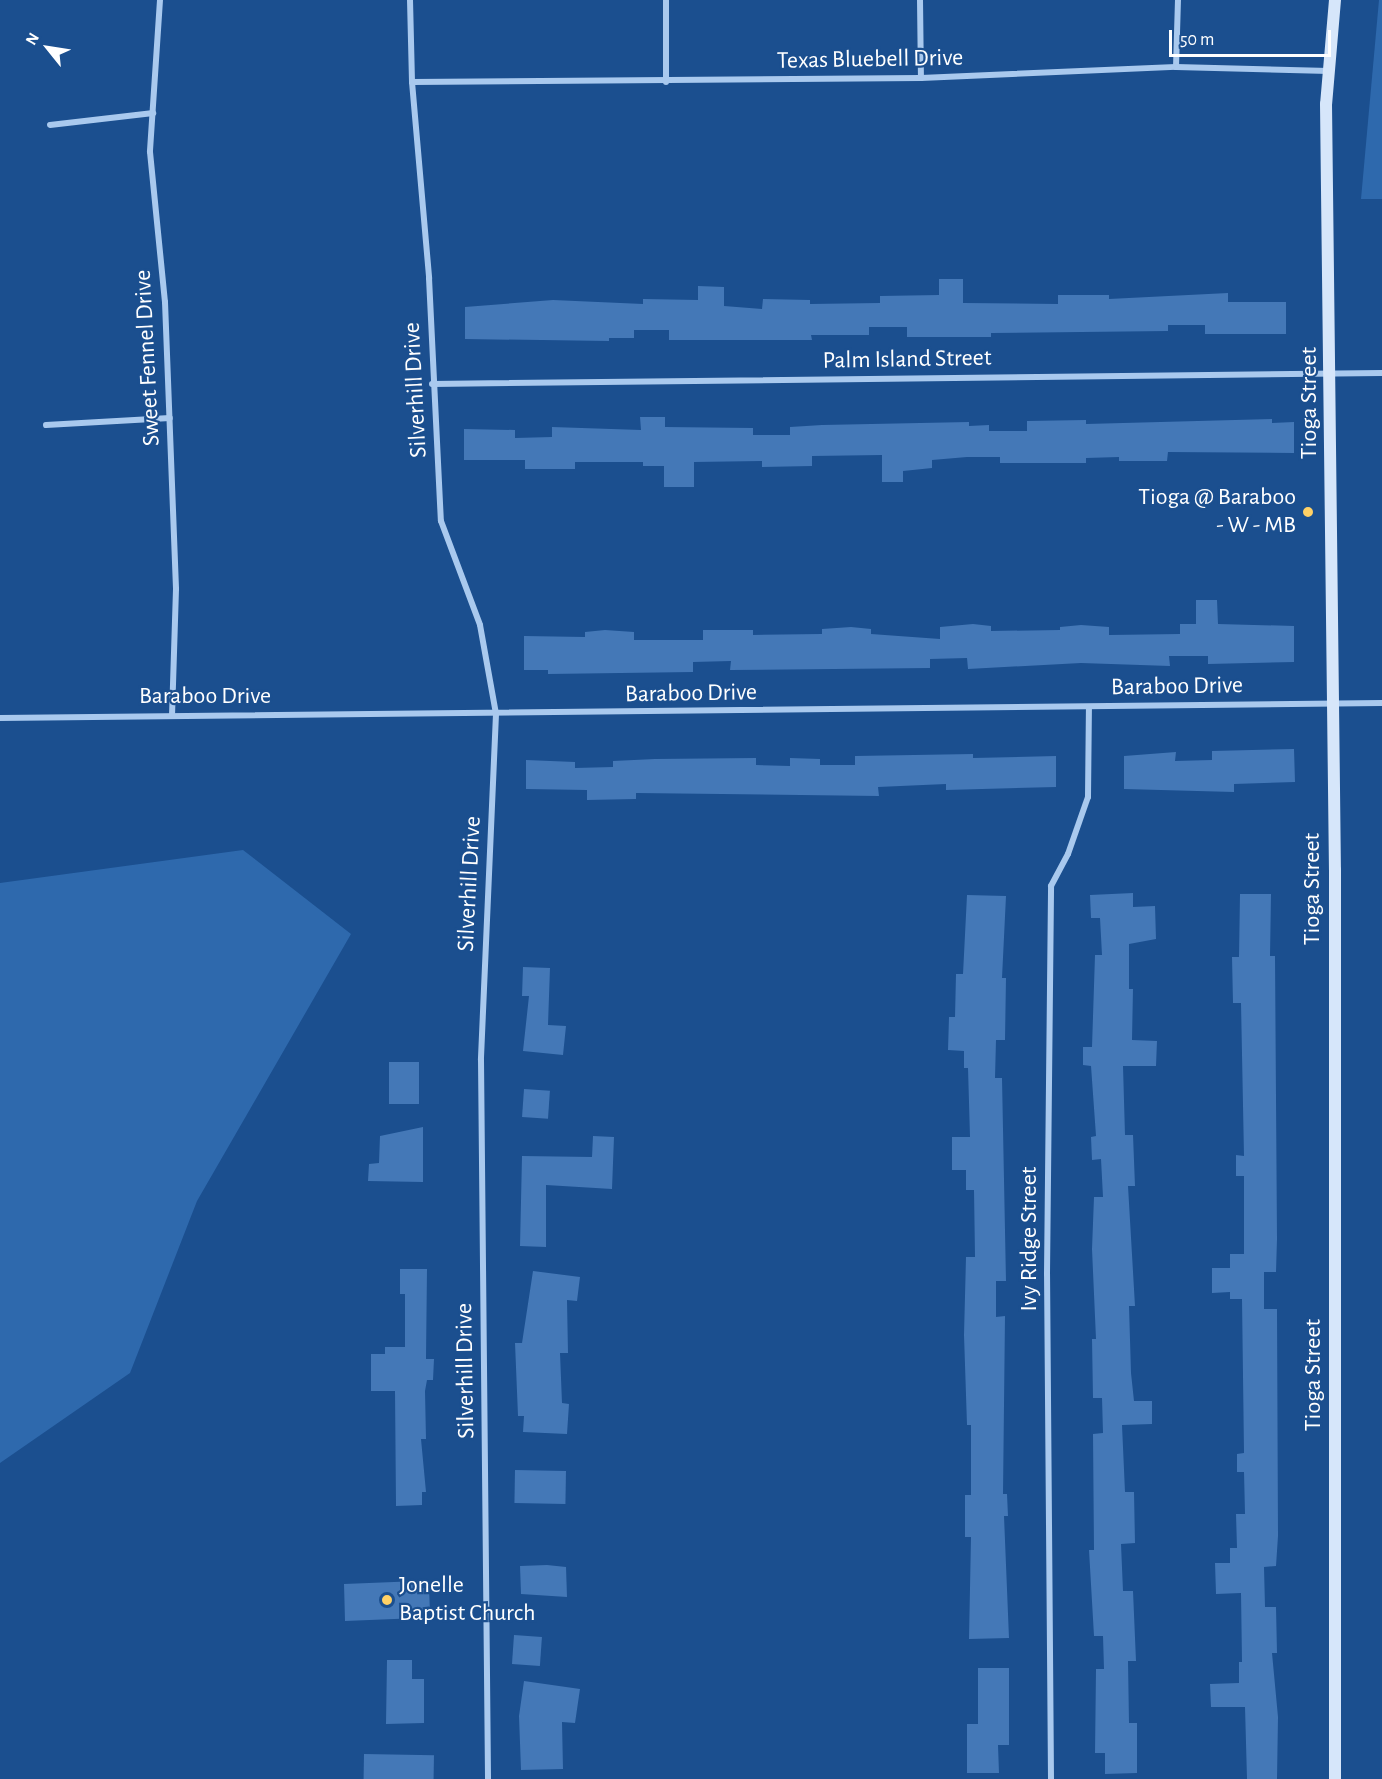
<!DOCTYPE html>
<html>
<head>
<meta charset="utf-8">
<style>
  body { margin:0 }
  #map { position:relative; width:1382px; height:1779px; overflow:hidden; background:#1b4f8f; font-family:"Alegreya Sans",sans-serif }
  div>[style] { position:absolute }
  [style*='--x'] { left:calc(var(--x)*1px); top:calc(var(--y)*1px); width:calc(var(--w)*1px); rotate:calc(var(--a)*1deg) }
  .green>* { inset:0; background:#2e69ad }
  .building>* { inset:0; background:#4478b7; transform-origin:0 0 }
  .street>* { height:6px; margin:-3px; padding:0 3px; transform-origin:3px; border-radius:3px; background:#a9c9ee }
  .secondary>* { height:12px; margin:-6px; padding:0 6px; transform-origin:6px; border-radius:6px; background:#d6e6fa }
  .dots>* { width:16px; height:16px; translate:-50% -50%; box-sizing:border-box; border:3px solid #1b4f8f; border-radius:50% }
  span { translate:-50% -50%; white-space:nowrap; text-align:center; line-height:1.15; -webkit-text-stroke:4.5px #1b4f8f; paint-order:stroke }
  .street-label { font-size:24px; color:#fff }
  .poi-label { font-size:24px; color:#fff }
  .right { translate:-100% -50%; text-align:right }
  .left { translate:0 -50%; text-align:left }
  .north { position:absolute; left:18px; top:18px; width:60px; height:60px; -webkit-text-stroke:4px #1b4f8f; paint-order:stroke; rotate:300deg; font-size:16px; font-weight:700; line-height:24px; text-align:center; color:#fff }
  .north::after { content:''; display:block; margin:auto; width:21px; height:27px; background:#fff; clip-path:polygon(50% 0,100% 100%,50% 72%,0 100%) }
  .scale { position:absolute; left:1169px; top:30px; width:162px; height:27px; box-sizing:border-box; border:3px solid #fff; border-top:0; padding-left:8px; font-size:18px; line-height:21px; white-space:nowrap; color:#fff; -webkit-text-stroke:4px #1b4f8f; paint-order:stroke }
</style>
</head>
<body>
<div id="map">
  <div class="green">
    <i style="clip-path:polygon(1379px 0,1382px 0,1382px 199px,1361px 199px)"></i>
    <i style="clip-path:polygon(243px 850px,351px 934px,197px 1201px,130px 1373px,0 1463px,0 883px)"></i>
  </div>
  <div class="building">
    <i style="clip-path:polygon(939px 279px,963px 279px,963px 303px,1058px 304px,1058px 295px,1109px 295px,1109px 299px,1228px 293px,1228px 302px,1286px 302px,1286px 334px,1205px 334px,1205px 325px,1168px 325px,1168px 331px,991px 333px,991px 337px,907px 337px,907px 327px,869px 327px,869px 335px,811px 335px,812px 340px,669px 340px,669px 330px,634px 330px,634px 338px,609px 338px,609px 341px,465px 339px,465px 307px,553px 300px,643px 304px,643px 299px,698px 300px,698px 286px,724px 287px,724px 306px,762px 309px,763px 299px,810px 300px,810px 304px,880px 303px,880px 296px,939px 295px)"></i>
    <i style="clip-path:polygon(640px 417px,665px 417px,665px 427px,753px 428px,753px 435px,790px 435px,790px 427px,822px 425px,969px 422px,969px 426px,989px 425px,989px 431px,1027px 431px,1027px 421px,1086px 420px,1086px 424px,1272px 419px,1272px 423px,1294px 422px,1294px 453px,1168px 452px,1167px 461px,1119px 461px,1119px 457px,1086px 458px,1086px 463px,1000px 463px,1000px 457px,967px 457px,932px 460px,932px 468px,903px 471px,903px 482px,882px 482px,882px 455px,812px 456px,812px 466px,762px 467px,762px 461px,694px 462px,694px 487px,664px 487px,664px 466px,643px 466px,643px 462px,575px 462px,575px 469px,525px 469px,525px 460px,464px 460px,464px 429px,515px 430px,515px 438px,552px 437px,552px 427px,641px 430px)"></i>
    <i style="clip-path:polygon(1196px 600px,1217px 600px,1218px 624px,1294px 626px,1294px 662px,1208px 664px,1208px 656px,1169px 656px,1170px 666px,1081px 663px,968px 669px,967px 658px,930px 659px,930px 668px,730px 670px,731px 661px,693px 662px,693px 672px,548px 674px,548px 670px,524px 670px,524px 636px,585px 637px,585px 632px,605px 630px,634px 632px,634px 640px,703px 640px,703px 630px,753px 630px,753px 635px,822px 634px,822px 629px,851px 627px,871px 629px,871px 634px,940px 639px,940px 627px,973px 624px,991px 626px,991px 631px,1060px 630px,1060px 627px,1081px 625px,1109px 627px,1109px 635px,1180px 634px,1180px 624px,1196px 624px)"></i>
    <i style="clip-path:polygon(1294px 749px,1295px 782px,1234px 784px,1234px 792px,1124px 789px,1124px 756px,1176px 752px,1175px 761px,1212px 760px,1212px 751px)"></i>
    <i style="clip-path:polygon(973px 754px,973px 758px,1056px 756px,1056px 787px,946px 790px,946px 784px,878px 787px,879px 796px,636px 793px,636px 799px,587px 800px,587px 790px,526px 789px,526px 760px,575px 762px,575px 768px,613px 767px,613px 761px,655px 759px,756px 758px,756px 765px,790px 766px,790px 758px,820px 759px,820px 765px,855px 765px,855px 756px)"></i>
    <i style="clip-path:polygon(1133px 893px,1133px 907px,1155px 906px,1156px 939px,1129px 944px,1129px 989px,1133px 989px,1132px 1040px,1157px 1041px,1156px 1066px,1123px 1066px,1125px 1135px,1133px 1135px,1135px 1186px,1128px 1186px,1135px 1306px,1129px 1306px,1131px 1373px,1134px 1401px,1152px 1401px,1152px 1424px,1122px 1425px,1125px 1492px,1134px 1492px,1135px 1543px,1121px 1544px,1123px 1591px,1133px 1591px,1136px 1661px,1128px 1661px,1129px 1723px,1137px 1723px,1137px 1773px,1105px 1774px,1105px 1753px,1095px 1753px,1096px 1669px,1104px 1669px,1103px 1636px,1094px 1636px,1089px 1550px,1094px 1550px,1093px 1434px,1103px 1433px,1102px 1398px,1093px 1398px,1092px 1339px,1096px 1339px,1092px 1249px,1094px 1197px,1103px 1197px,1101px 1159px,1092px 1160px,1091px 1137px,1096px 1136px,1091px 1066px,1083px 1065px,1083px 1047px,1092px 1047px,1095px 955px,1102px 955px,1100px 918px,1091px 918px,1090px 895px)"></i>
    <i style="clip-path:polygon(1240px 894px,1271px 894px,1270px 956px,1275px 956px,1277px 1239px,1276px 1272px,1264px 1272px,1264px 1309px,1277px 1309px,1278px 1536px,1276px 1566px,1264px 1567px,1265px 1607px,1276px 1607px,1277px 1653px,1272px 1653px,1278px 1717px,1277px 1779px,1247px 1779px,1245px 1707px,1211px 1707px,1210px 1684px,1239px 1683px,1239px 1662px,1242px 1662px,1241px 1593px,1216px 1594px,1215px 1563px,1230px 1563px,1230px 1548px,1237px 1548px,1236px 1514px,1245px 1514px,1244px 1472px,1237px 1472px,1237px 1454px,1244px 1453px,1242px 1299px,1230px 1299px,1230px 1292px,1212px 1293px,1212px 1268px,1230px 1268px,1230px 1254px,1244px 1254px,1244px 1176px,1236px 1176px,1236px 1155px,1244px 1156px,1241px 1003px,1233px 1003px,1232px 957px,1239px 957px)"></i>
    <i style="clip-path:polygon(967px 895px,1006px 896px,1002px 978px,1006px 978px,1005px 1040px,996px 1040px,995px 1078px,1002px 1078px,1006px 1281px,996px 1281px,996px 1317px,1005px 1316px,1003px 1494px,1007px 1494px,1008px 1516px,1004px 1516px,1009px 1638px,969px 1639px,971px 1537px,965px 1537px,965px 1495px,971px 1495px,971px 1425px,967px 1425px,964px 1335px,966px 1257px,975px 1257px,974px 1190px,966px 1190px,966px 1170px,952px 1170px,952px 1137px,970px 1137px,968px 1068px,964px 1068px,964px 1051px,948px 1050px,949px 1017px,955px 1017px,956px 974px,963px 974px)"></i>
    <i style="clip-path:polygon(523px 967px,550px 968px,548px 1025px,566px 1026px,563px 1055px,523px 1051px,529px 996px,522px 996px)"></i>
    <i style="left:389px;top:1062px;width:30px;height:42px"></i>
    <i style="left:524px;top:1089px;width:26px;height:28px;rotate:4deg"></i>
    <i style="clip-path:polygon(423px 1127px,423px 1182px,368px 1181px,369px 1164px,379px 1163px,380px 1136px)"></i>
    <i style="clip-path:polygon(593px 1136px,614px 1137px,612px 1189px,546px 1185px,546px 1247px,520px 1246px,522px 1156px,592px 1157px)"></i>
    <i style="clip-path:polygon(400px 1269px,427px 1269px,426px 1359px,434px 1359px,433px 1380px,427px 1380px,425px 1391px,426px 1439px,421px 1439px,426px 1492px,422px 1492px,422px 1505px,396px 1506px,395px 1391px,371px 1391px,371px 1354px,385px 1354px,385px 1347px,405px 1347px,405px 1294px,400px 1294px)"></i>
    <i style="clip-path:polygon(533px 1271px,580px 1277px,577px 1301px,567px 1300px,568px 1353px,560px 1353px,562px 1403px,569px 1404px,567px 1434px,523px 1432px,524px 1416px,518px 1416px,515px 1343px,522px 1343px)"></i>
    <i style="left:515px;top:1470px;width:51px;height:33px;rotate:1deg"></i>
    <i style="clip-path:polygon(547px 1565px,566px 1567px,567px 1597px,521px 1594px,520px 1566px)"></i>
    <i style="clip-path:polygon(419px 1581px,419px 1588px,429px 1588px,430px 1612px,418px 1612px,419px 1618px,345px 1621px,344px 1584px)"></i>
    <i style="left:514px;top:1635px;width:28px;height:29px;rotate:4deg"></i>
    <i style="clip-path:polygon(387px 1660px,412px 1660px,412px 1679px,424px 1679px,424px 1723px,386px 1724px)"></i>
    <i style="clip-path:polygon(978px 1668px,1009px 1668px,1009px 1745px,998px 1745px,999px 1773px,967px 1773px,967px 1724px,978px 1724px)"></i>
    <i style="clip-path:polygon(524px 1681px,580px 1689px,575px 1723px,562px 1722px,563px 1769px,521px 1770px,519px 1716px)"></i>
    <i style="left:364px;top:1754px;width:70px;height:25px;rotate:1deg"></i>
  </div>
  <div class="street">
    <i style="--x:160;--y:0;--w:152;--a:93.8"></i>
    <i style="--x:150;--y:152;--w:151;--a:84.3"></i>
    <i style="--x:165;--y:302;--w:287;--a:87.8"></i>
    <i style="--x:176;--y:589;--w:126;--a:91.8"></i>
    <i style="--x:410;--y:0;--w:82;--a:88.6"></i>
    <i style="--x:412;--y:82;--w:197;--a:85"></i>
    <i style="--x:429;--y:278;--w:243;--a:87.2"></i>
    <i style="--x:441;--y:521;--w:111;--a:69.4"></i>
    <i style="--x:480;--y:625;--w:90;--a:79.8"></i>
    <i style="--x:496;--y:714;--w:346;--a:92.5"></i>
    <i style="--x:481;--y:1060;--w:719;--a:89.44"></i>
    <i style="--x:920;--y:0;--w:78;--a:89.3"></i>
    <i style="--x:1176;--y:67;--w:67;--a:-88.3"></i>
    <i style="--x:412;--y:82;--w:509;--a:-0.45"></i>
    <i style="--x:921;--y:78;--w:255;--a:-2.5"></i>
    <i style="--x:1176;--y:67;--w:153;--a:1.5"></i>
    <i style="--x:666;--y:82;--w:82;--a:-90"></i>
    <i style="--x:50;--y:125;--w:104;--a:-6.6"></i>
    <i style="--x:432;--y:384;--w:950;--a:-0.66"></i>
    <i style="--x:46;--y:425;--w:124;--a:-3.2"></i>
    <i style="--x:0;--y:718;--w:1382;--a:-0.62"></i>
    <i style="--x:1051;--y:1779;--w:505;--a:-90.45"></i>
    <i style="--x:1047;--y:1274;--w:388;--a:-89.4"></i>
    <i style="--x:1051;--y:886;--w:36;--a:-62"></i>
    <i style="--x:1068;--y:854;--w:60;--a:-70.7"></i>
    <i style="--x:1088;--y:797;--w:90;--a:-89.4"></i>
  </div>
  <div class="secondary">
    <i style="--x:1335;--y:0;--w:104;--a:94.9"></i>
    <i style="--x:1326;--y:104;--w:766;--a:89.33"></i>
    <i style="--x:1335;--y:870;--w:909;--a:90"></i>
  </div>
  <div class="dots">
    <i style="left:1308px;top:512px;background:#ffd166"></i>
    <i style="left:387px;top:1600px;background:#ffd166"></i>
  </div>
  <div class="street-label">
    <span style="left:870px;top:60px;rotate:-1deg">Texas Bluebell Drive</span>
    <span style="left:148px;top:358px;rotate:-93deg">Sweet Fennel Drive</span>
    <span style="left:907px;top:360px;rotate:-1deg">Palm Island Street</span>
    <span style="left:416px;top:390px;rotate:-93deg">Silverhill Drive</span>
    <span style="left:1310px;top:403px;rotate:-90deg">Tioga Street</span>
    <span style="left:1177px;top:687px;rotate:-1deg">Baraboo Drive</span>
    <span style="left:691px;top:694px;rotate:-1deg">Baraboo Drive</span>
    <span style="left:205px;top:697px">Baraboo Drive</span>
    <span style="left:470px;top:884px;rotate:-87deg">Silverhill Drive</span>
    <span style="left:1313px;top:889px;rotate:-90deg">Tioga Street</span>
    <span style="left:1030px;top:1239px;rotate:-90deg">Ivy Ridge Street</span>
    <span style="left:466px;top:1371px;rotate:-91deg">Silverhill Drive</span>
    <span style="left:1314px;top:1375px;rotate:-90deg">Tioga Street</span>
  </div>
  <div class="poi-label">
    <span class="right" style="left:1296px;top:512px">Tioga @ Baraboo<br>- W - MB</span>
    <span class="left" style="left:399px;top:1600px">Jonelle<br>Baptist Church</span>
  </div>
  <div class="north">N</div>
  <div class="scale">50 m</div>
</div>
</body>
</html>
